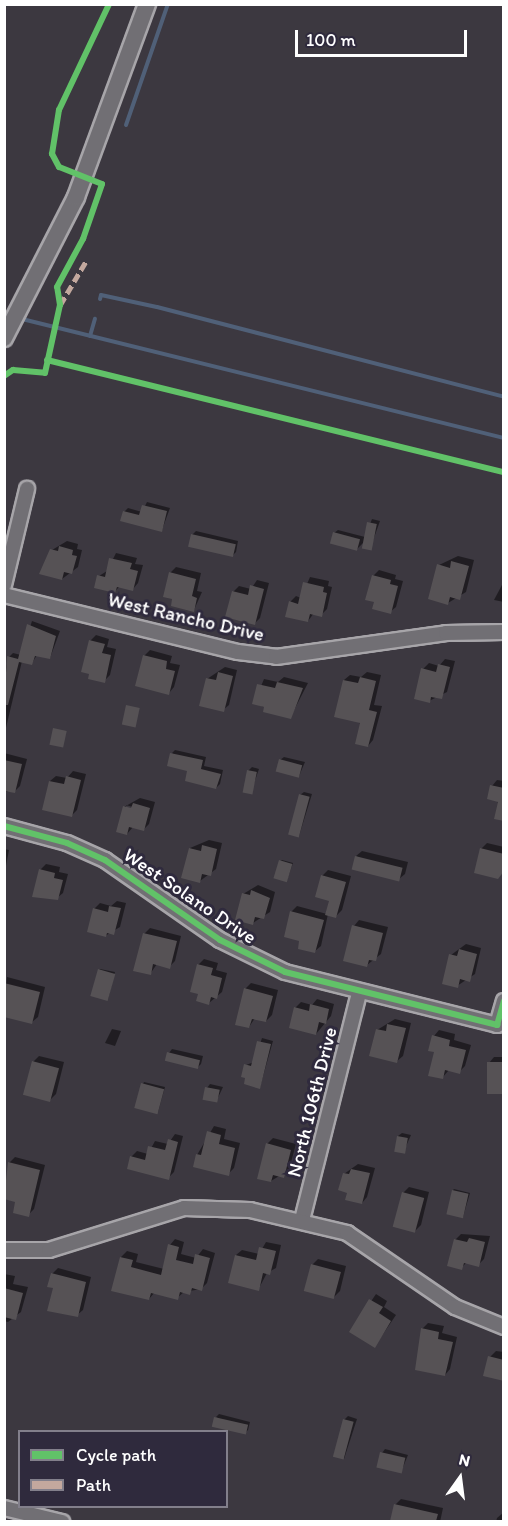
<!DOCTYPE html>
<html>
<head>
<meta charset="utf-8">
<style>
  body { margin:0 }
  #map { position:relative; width:508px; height:1526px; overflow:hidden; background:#3c3840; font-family:Itim,sans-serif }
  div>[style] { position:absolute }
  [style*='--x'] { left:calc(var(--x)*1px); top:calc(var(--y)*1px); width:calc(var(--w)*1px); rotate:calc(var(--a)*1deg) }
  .shadow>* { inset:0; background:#0007 }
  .stream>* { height:4px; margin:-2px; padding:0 2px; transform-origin:2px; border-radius:2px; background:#506078 }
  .building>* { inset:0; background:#565255; transform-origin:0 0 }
  .roads { filter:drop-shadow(2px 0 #a7a5a9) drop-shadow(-2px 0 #a7a5a9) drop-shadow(0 2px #a7a5a9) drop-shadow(0 -2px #a7a5a9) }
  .minor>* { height:14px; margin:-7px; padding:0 7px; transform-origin:7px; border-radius:7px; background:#716f74 }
  .major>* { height:16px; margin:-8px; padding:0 8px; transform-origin:8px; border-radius:8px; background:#716f74 }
  .quiet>* { height:4.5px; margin-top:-2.25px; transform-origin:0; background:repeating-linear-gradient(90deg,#c3a89e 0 9px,transparent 0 13.5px) }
  .cycleway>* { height:6px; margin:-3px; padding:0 3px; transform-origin:3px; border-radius:3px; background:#61c268 }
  span { translate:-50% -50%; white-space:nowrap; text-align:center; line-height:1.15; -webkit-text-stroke:6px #2f2a3d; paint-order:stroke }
  .street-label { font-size:20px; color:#fff }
  .frame { position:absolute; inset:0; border:6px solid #fff; pointer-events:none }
  .legend { position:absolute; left:18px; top:1430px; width:210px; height:78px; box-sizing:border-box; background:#2f2a3d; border:2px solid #827f8b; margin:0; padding:8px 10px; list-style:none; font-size:18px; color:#fff }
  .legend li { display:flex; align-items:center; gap:12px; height:30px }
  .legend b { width:30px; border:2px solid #827f8b }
  .north { position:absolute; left:430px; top:1448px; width:60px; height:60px; -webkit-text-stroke:4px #2f2a3d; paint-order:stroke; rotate:14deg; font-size:16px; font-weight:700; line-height:24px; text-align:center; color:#fff }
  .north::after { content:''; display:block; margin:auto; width:21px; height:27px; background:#fff; clip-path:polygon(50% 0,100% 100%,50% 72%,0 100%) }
  .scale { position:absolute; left:295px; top:30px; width:172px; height:27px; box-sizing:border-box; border:3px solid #fff; border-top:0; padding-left:8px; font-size:18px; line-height:21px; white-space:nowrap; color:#fff; -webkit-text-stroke:4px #2f2a3d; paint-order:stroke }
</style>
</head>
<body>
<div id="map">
  <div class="shadow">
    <i style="clip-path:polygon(147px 502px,170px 508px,162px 530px,124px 512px,128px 508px,142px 512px)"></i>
    <i style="clip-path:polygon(372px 519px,380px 521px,370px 549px,364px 542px,357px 549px,334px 533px,338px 530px,365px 537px)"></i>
    <i style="clip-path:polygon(196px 531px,238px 541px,236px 552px,232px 556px,192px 535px)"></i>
    <i style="clip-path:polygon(67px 541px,78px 544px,77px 549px,82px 550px,78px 567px,62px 579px,52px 550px)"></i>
    <i style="clip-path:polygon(116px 553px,137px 558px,135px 564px,143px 565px,138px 583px,133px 589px,120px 586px,114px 592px,99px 576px,107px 571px)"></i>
    <i style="clip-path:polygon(458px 556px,474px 560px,466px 592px,448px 603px,439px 565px)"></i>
    <i style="clip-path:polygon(176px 567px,201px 573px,197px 591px,202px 592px,194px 610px,170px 573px)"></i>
    <i style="clip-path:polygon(379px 570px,396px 575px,395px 579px,403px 581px,396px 607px,390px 612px,376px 601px,373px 576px)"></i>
    <i style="clip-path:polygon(310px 577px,329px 581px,328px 586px,332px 587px,327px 609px,321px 615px,314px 613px,308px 621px,290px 602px,296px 596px,301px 598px)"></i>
    <i style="clip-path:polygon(257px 580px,269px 583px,260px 618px,255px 623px,233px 592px,239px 586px,251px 589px)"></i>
    <i style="clip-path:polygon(503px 583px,504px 582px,504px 602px,494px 600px)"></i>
    <i style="clip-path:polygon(32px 621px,60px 631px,50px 658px,37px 655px,32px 663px,22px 661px,4px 736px,4px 675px,9px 657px,13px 653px,21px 655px)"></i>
    <i style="clip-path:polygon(96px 635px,109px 639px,107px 647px,116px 649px,110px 675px,104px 681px,90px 641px)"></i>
    <i style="clip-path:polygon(150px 650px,172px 656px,170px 663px,180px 665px,174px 687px,169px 693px,144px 656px)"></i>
    <i style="clip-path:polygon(445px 659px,455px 661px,447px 692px,429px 701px,423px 669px,429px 663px,439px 666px)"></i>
    <i style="clip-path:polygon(225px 667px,237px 670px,229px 705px,223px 710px,207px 679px)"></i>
    <i style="clip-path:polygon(367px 672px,381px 675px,374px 705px,382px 706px,373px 740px,368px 746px,344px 680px,350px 675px,361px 677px)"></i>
    <i style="clip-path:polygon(284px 677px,308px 683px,290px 718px,254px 703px,264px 679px,278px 682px)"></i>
    <i style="clip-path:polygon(175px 750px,206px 757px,204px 766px,223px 770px,220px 784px,216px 788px,189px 770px,172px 753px)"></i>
    <i style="clip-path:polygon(4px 753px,27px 759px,20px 786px,14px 792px,4px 792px)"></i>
    <i style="clip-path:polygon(284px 757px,305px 762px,299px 776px,280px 760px)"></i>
    <i style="clip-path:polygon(252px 767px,259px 769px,251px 792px,248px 771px)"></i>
    <i style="clip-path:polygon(73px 771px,86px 774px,77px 810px,71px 816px,44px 809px,50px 781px,56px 776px,67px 778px)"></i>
    <i style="clip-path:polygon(497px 780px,504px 781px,504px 820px,492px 786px)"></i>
    <i style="clip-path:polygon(304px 792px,312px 794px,299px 836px,300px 795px)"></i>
    <i style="clip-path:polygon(evenodd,140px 798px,155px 802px,149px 824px,143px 830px,133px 827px,127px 834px,124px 807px,140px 798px,126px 805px,139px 809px,126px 808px,126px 805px)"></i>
    <i style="clip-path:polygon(209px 840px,222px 843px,216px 869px,200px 881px,190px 848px)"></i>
    <i style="clip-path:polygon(487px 843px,504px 847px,504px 872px,481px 849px)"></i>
    <i style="clip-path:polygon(4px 849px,9px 850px,4px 876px)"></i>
    <i style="clip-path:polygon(362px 851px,408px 862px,405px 874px,399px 879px,356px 856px)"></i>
    <i style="clip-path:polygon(282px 860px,293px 863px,287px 880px,280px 861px)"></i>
    <i style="clip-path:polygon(46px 864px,60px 867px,59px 872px,68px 874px,63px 893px,57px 898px,40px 870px)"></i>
    <i style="clip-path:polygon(328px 870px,351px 876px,342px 910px,336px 916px,328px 914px,321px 946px,315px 951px,301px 940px,291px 912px,297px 906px,327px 914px,331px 900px,322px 876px)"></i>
    <i style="clip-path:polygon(258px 885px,275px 892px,270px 912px,253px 923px,243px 894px)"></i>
    <i style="clip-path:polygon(117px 901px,126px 903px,120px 927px,105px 936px,94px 909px,100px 903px,111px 906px)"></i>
    <i style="clip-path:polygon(359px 920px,388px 927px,381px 954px,367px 965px,354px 926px)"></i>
    <i style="clip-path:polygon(150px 928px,181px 936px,175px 961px,169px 967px,157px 964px,150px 974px,144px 934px)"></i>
    <i style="clip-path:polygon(466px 944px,481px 948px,475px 974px,457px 986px,451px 955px)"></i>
    <i style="clip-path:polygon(204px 959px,218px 963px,216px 970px,227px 973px,222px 992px,209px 1003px,198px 965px)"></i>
    <i style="clip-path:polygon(100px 969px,115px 972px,108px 999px,99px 970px)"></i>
    <i style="clip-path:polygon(7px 977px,45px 987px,38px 1017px,32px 1022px,4px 1015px)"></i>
    <i style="clip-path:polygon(251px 983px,278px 990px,272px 1015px,266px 1021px,255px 1018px,249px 1027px,245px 989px)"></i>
    <i style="clip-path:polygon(317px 999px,334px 1004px,331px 1016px,316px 1034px,295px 1008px,301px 1002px,312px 1005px)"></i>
    <i style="clip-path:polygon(395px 1019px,411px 1023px,403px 1056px,397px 1061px,377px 1030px)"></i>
    <i style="clip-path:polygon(112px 1029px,121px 1031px,115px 1046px,105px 1043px)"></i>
    <i style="clip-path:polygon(439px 1030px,455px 1034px,454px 1040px,471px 1045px,465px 1066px,459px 1072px,449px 1070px,442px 1078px,434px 1036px)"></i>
    <i style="clip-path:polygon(262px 1038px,273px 1041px,260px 1087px,246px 1065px,254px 1062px)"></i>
    <i style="clip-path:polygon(172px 1049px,203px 1056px,201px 1064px,197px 1068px,169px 1053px)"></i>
    <i style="clip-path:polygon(39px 1056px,64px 1062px,56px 1094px,50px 1100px,33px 1062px)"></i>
    <i style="clip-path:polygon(494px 1057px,504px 1057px,504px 1093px,489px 1063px)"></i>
    <i style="clip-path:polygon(144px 1082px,165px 1087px,158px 1112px,143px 1084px)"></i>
    <i style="clip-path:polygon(210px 1084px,223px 1087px,216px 1102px,207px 1088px)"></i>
    <i style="clip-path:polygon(214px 1126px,226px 1129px,224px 1139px,240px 1143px,234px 1168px,228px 1174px,197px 1155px)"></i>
    <i style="clip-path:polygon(402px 1133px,411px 1135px,403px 1153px,398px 1136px)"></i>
    <i style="clip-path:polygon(175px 1134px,183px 1136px,174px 1172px,168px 1178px,131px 1157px,137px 1151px,148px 1154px,155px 1141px,168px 1144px)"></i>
    <i style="clip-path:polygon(273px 1138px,296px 1144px,289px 1170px,271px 1181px,267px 1144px)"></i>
    <i style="clip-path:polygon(15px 1157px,45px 1165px,34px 1209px,28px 1215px,17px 1201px,4px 1198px,9px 1163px)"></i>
    <i style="clip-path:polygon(358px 1164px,375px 1168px,367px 1197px,362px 1203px,349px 1192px,344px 1174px)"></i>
    <i style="clip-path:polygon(409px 1187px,429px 1192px,421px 1225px,415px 1231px,403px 1193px)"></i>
    <i style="clip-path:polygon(454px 1189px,470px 1193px,463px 1217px,453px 1190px)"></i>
    <i style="clip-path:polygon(461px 1234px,490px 1236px,484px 1259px,478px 1265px,467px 1262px,461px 1268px,455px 1240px)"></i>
    <i style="clip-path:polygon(175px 1239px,184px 1242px,181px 1254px,196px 1258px,203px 1249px,215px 1253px,207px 1283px,201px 1289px,184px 1292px,177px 1298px,155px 1292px,149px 1299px,113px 1290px,121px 1257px,127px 1251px,138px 1254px,136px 1262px,164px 1269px,170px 1245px)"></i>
    <i style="clip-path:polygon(266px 1242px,281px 1245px,276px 1268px,267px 1273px,258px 1290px,236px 1255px,242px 1250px,259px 1254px)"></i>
    <i style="clip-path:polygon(318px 1259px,346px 1266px,340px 1291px,334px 1297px,312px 1265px)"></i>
    <i style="clip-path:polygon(58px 1268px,91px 1277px,83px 1310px,77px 1315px,54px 1287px,52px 1274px)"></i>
    <i style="clip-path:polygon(4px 1274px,15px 1276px,13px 1284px,28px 1287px,21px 1312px,8px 1322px,4px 1321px)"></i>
    <i style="clip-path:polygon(376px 1294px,387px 1301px,384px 1307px,396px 1315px,375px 1346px,351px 1331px)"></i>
    <i style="clip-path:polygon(428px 1323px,444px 1326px,442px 1333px,457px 1337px,450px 1369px,445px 1375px,422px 1329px)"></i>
    <i style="clip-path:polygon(496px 1351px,504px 1352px,504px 1379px,490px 1357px)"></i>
    <i style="clip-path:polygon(219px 1414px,250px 1422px,248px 1430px,245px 1433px,216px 1417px)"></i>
    <i style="clip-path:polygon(348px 1416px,357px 1419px,344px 1459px,344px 1420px)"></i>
    <i style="clip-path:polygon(385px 1449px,408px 1455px,401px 1472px,382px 1453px)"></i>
    <i style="clip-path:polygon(401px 1499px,443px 1508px,440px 1522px,392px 1522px,395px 1505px)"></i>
    <i style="clip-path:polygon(504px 1512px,504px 1522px,496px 1522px,497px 1518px)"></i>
  </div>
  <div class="stream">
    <i style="--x:126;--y:125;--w:128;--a:-70.9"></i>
    <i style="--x:100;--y:299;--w:4;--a:-76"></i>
    <i style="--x:101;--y:295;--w:57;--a:12.1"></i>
    <i style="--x:157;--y:307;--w:358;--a:14.5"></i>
    <i style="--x:18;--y:318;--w:501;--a:13.87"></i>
    <i style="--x:90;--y:336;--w:18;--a:-74"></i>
  </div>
  <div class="building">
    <i style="clip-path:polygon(142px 505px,167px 511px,162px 532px,120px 521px,123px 511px,139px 515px)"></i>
    <i style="left:367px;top:522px;width:10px;height:27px;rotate:11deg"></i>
    <i style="left:333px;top:532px;width:28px;height:12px;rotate:15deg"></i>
    <i style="left:191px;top:534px;width:46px;height:13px;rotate:13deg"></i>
    <i style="clip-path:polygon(59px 546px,73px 550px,72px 555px,77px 556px,72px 574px,64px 572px,62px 580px,39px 574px,50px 549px,58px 551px)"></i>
    <i style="clip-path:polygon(109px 558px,132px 563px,130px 569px,138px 571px,133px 591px,117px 587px,115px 593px,94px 588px,97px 575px,105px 577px)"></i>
    <i style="clip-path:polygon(451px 561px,469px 566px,460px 600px,450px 597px,448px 605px,428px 599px,437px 564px,450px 568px)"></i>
    <i style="clip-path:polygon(169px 572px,196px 579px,192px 596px,197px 598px,194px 612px,171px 606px,172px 599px,163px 597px)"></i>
    <i style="clip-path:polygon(372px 575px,391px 580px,390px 584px,398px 586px,391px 614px,372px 609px,374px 602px,365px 600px)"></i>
    <i style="clip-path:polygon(303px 582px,324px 587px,323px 592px,327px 593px,322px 617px,310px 614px,308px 622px,285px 617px,289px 601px,298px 604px)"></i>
    <i style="clip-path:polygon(250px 585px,264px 589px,255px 625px,225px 617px,232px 591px,248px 595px)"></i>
    <i style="clip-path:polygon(27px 624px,56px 636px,50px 659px,35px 656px,32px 665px,19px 662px,8px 705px,4px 705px,7px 656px,18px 659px)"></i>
    <i style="clip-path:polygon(89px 640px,105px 644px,102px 653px,111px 655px,105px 683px,88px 679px,89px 674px,81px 672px)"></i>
    <i style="clip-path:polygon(143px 655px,167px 661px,166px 669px,175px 671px,169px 695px,135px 686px)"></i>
    <i style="clip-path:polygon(438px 664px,450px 667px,442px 699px,431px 697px,430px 703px,414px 699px,421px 668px,436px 672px)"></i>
    <i style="clip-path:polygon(218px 672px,233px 676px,224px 712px,199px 706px,206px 678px,216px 680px)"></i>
    <i style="clip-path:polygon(360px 677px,376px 681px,369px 710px,377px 712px,368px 747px,355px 744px,360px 723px,334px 717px,343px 680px,358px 683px)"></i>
    <i style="clip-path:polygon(277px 682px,303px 688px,291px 719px,263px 712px,264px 707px,252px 704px,257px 684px,275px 688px)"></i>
    <i style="left:126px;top:705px;width:14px;height:20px;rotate:12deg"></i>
    <i style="left:53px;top:728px;width:14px;height:17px;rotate:12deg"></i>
    <i style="clip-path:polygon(170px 753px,203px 760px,201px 769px,221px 774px,216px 789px,185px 781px,187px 771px,167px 766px)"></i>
    <i style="left:279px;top:759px;width:24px;height:13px;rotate:15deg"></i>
    <i style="clip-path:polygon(4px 760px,22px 764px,15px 793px,4px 791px)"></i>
    <i style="left:247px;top:770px;width:10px;height:23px;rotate:11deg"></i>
    <i style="clip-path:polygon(66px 776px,81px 780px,72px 817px,42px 810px,49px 781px,64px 784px)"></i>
    <i style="clip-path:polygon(490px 785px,504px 788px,504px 821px,494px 819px,498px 802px,487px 799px)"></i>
    <i style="left:299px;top:794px;width:11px;height:42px;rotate:15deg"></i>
    <i style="clip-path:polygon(133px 803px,150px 808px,144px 831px,129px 827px,127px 835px,116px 832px,123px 806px,131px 808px)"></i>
    <i style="clip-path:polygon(202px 845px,217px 849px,211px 876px,202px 874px,200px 883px,181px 878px,189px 848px,201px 851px)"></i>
    <i style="clip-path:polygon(480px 848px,504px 854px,504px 871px,498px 879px,474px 873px)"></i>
    <i style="left:355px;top:856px;width:49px;height:14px;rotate:14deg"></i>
    <i style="left:279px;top:860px;width:14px;height:19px;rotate:17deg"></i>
    <i style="clip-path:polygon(39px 869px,55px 873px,54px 878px,63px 880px,58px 900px,32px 897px)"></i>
    <i style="clip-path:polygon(321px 875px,346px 882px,336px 918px,325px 915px,329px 901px,315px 897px)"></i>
    <i style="clip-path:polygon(251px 890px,270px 898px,264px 919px,255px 917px,253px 925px,235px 920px,242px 893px,250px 895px)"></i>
    <i style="clip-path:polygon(109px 906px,121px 908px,114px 935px,107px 933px,106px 937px,87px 932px,93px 908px,108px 912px)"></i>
    <i style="clip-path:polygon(290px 911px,324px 920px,315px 953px,298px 949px,299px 941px,284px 937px)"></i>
    <i style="clip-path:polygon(352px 925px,383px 933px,376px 961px,369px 960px,367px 967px,343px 961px)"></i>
    <i style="clip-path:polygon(143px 933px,177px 941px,170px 969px,153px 964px,151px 975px,133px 971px)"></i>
    <i style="clip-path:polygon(459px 949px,477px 954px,470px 982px,460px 979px,458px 988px,442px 984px,449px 954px,457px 956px)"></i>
    <i style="clip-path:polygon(197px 964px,213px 968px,211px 975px,222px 978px,217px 999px,211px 997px,209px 1005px,196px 1001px,198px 994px,190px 992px)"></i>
    <i style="left:98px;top:969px;width:18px;height:28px;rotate:16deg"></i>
    <i style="clip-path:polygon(4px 983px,40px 992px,32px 1024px,4px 1017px)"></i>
    <i style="clip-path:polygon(244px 988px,273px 996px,266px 1022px,252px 1019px,249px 1028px,235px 1025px)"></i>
    <i style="clip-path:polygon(310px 1004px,329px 1009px,326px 1024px,319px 1022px,316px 1035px,289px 1028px,294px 1007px,309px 1011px)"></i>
    <i style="clip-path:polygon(387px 1024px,406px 1028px,397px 1063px,369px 1056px,376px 1029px,386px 1031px)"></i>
    <i style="clip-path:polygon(432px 1035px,450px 1040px,449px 1046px,466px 1050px,460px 1074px,445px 1070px,443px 1079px,428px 1076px,434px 1052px,428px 1051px)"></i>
    <i style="clip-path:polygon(257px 1041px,271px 1044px,260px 1089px,244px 1084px,245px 1078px,241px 1077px,244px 1064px,251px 1066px)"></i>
    <i style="left:167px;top:1052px;width:34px;height:9px;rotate:14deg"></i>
    <i style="left:32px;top:1061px;width:28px;height:35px;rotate:15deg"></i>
    <i style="left:487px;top:1062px;width:17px;height:32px"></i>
    <i style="left:141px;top:1083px;width:24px;height:26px;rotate:15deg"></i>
    <i style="left:205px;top:1087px;width:15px;height:13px;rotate:11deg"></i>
    <i style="clip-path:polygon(207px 1131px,221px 1135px,219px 1144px,235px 1148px,229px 1176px,193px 1167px,196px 1154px,201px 1155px)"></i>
    <i style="left:397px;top:1136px;width:11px;height:16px;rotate:10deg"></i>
    <i style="clip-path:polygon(168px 1139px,178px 1142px,169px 1180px,127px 1169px,130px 1156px,145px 1160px,148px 1146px,165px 1150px)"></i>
    <i style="clip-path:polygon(266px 1143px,291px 1150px,284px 1178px,273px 1175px,271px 1182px,257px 1179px)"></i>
    <i style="clip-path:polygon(8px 1162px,40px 1170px,29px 1217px,13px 1213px,15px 1202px,4px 1199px)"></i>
    <i style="clip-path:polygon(351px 1169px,370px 1173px,362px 1204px,345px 1200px,347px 1193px,338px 1190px,343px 1173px,349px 1174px)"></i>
    <i style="left:452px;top:1190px;width:17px;height:25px;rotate:13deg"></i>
    <i style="left:402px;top:1192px;width:23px;height:36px;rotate:15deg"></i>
    <i style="clip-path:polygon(469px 1238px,485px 1242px,479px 1267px,464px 1263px,462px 1270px,447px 1266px,454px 1239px,467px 1242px)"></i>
    <i style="clip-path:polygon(168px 1244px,179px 1247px,176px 1260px,193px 1264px,195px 1254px,210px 1258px,202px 1291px,192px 1288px,190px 1295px,180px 1292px,178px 1300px,151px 1293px,149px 1300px,111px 1291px,120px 1257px,133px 1260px,131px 1267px,161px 1275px)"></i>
    <i style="clip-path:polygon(259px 1247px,276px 1251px,270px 1275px,263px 1273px,259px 1291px,228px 1283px,235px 1255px,256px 1260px)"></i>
    <i style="left:311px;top:1264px;width:31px;height:28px;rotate:15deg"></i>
    <i style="clip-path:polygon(51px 1273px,86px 1282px,78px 1317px,47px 1311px,53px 1288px,47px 1287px)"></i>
    <i style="clip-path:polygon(4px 1288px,23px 1293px,16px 1320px,4px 1317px)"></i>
    <i style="clip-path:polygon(369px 1299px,383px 1307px,379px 1313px,391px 1321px,375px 1348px,349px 1332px)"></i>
    <i style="clip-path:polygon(421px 1328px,439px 1332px,438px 1339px,453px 1342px,445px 1376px,415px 1370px)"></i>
    <i style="clip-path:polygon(488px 1356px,504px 1360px,504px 1381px,483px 1376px)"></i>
    <i style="left:214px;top:1417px;width:35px;height:10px;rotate:13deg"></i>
    <i style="left:343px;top:1419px;width:11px;height:39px;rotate:15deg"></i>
    <i style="left:380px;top:1452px;width:26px;height:16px;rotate:13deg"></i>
    <i style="clip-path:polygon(394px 1504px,438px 1514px,436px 1521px,390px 1521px)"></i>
  </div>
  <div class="roads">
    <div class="minor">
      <i style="--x:4;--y:585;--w:99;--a:-76.5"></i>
      <i style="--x:4;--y:595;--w:241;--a:13.7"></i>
      <i style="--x:238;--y:652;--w:38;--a:7"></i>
      <i style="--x:276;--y:657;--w:172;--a:-8"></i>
      <i style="--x:446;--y:633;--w:58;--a:-1"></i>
      <i style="--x:4;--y:826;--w:65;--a:15.1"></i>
      <i style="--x:67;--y:843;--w:42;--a:24.1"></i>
      <i style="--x:105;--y:860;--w:140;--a:34.8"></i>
      <i style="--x:220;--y:940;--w:72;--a:26.2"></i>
      <i style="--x:285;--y:972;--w:219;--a:14"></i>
      <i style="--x:497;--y:1025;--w:25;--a:-74"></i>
      <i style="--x:302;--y:1220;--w:234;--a:-75.9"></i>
      <i style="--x:4;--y:1250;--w:45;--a:0"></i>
      <i style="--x:49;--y:1250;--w:141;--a:-17.3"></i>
      <i style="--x:184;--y:1208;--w:66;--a:1.7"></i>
      <i style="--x:250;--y:1210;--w:100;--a:13.3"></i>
      <i style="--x:347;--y:1233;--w:131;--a:34.4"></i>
      <i style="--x:455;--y:1307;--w:53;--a:22.2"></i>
      <i style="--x:4;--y:1508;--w:60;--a:13.6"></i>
    </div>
    <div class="major">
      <i style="--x:4;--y:338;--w:158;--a:-62.9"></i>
      <i style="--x:76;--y:197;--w:206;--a:-69.8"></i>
    </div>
  </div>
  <div class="quiet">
    <i style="--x:60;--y:305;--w:51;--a:-59.4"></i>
  </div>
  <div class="cycleway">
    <i style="--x:47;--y:360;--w:471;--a:13.8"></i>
    <i style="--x:4;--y:376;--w:11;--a:-34"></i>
    <i style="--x:13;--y:370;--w:32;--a:5"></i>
    <i style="--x:45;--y:373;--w:70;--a:-77.6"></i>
    <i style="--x:60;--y:305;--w:18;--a:-99"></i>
    <i style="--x:57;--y:287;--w:55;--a:-61.6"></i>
    <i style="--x:83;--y:239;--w:58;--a:-70.9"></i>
    <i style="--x:102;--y:184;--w:46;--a:-158.4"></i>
    <i style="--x:59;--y:167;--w:15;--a:-118"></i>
    <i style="--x:52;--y:154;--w:45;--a:-81"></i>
    <i style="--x:59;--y:110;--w:117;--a:-64.7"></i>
    <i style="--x:4;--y:826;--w:65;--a:15.1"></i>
    <i style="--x:67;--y:843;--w:42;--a:24.1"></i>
    <i style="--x:105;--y:860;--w:140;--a:34.8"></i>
    <i style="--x:220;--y:940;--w:72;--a:26.2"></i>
    <i style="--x:285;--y:972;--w:219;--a:14"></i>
    <i style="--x:497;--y:1025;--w:25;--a:-74"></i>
  </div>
  <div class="street-label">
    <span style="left:186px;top:617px;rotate:13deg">West Rancho Drive</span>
    <span style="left:190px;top:896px;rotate:34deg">West Solano Drive</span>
    <span style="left:312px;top:1102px;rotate:-76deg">North 106th Drive</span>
  </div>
  <div class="frame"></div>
  <ul class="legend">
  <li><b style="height:8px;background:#61c268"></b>Cycle path</li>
  <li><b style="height:8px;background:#c3a89e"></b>Path</li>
  </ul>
  <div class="north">N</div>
  <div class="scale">100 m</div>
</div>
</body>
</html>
